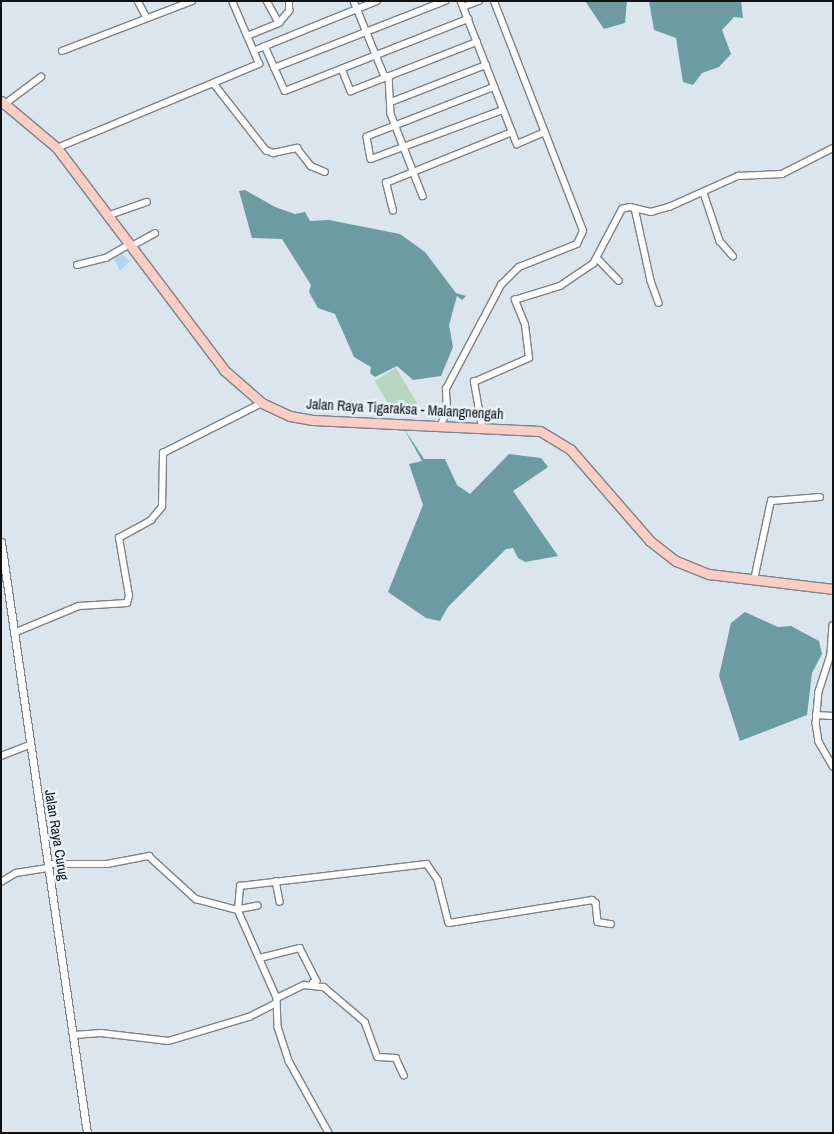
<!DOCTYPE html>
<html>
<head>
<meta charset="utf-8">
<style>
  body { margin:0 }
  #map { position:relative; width:834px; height:1134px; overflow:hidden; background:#dae5ed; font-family:"Archivo Narrow",sans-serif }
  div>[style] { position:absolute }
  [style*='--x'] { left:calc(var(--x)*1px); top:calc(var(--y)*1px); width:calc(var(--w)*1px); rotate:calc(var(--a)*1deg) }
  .green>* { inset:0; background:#b8d5c2; transform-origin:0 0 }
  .water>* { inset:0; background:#6c9ba1 }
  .building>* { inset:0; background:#b3d4ef }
  .roads { filter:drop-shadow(1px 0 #7a838b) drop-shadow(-1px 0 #7a838b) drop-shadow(0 1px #7a838b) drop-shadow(0 -1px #7a838b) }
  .minor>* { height:5.5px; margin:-2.75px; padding:0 2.75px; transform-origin:2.75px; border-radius:2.75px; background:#fff }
  .tertiary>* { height:7px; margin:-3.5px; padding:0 3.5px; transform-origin:3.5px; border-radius:3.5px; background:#fff }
  .primary>* { height:9px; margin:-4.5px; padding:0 4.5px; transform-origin:4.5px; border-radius:4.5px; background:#fecdc3 }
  span { translate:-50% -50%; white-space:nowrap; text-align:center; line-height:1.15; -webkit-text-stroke:5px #e7f2fb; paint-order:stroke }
  .street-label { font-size:14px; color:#0e1215 }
  .frame { position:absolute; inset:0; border:2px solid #0e1215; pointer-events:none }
</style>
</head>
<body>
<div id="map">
  <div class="green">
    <i style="left:396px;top:368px;width:41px;height:25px;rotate:59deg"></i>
  </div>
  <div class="water">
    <i style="clip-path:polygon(585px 1px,627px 1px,625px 23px,604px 29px)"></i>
    <i style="clip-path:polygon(649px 1px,741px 1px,743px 18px,734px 17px,722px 30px,731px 54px,719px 67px,702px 73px,693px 85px,683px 82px,676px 38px,654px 30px)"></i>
    <i style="clip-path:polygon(245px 190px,275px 207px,295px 214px,305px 212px,310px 221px,329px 220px,400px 234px,425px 252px,456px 293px,466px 296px,462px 300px,457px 296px,449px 325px,453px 347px,441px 376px,413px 380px,397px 366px,375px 377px,370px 373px,371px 367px,354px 357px,335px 314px,318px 308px,309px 292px,311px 285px,282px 239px,252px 238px,239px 191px)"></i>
    <i style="clip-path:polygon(403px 427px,424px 459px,445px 459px,457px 485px,470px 494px,509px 454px,541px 458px,548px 467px,513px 491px,558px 556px,525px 562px,518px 558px,513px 548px,506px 549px,448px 607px,440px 621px,426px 618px,388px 592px,423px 505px,409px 464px,422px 461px)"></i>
    <i style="clip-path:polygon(745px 612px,778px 627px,791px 626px,819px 641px,822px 654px,812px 673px,807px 715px,740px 741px,719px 676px,731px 623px)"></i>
  </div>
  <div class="building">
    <i style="clip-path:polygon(121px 254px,130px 261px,120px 271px,114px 259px)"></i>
  </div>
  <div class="roads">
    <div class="minor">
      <i style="--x:138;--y:1;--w:19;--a:62"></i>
      <i style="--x:267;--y:1;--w:25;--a:61"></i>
      <i style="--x:354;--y:1;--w:82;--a:67.8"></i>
      <i style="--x:461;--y:1;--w:154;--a:68.6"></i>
      <i style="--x:517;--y:144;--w:30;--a:-23"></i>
      <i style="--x:463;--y:7;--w:17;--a:-21"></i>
      <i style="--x:247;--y:36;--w:35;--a:-22"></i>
      <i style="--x:279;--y:23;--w:16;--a:-50"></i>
      <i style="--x:289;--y:11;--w:10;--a:-90"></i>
      <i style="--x:265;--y:46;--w:49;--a:66"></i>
      <i style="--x:285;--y:91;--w:197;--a:-21.5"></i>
      <i style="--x:258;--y:49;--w:128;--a:-22"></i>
      <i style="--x:62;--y:51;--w:139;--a:-21"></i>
      <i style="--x:274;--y:68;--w:184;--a:-21.4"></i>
      <i style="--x:342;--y:69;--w:24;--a:68"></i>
      <i style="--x:351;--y:91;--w:135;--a:-21.3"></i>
      <i style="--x:389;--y:76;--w:38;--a:87"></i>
      <i style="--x:391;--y:114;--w:88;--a:68.7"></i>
      <i style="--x:215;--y:85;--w:83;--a:51.9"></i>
      <i style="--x:266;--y:150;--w:8;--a:23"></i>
      <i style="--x:273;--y:153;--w:25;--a:-12"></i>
      <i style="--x:297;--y:148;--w:23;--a:52"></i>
      <i style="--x:311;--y:166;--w:15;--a:23"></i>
      <i style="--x:495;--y:87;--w:137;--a:158.7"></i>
      <i style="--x:367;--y:137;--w:22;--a:80"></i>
      <i style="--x:371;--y:159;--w:141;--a:-20.4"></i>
      <i style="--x:391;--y:102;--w:102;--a:-21.3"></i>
      <i style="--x:5;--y:104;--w:45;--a:-36.9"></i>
      <i style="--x:57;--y:148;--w:219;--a:-22.6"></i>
      <i style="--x:259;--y:64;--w:69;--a:-113.2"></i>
      <i style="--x:704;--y:193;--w:51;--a:71.6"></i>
      <i style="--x:720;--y:241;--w:20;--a:49"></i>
      <i style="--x:635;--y:208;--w:75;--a:77.6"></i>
      <i style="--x:651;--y:281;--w:23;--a:70"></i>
      <i style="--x:393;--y:211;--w:29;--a:-104"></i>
      <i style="--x:386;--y:183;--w:136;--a:-22"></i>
      <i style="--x:107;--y:216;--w:42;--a:-19.3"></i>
      <i style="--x:132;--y:246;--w:26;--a:-29"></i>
      <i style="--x:598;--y:259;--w:30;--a:46"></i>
      <i style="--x:77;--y:265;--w:30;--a:-14"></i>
      <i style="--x:106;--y:258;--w:28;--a:-30"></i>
      <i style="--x:441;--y:425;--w:16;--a:-68"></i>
      <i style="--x:447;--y:410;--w:21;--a:-93"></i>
      <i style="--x:446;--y:389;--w:118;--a:-62.1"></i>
      <i style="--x:501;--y:285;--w:25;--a:-45"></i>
      <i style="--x:519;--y:267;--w:62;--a:-21.6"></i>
      <i style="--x:577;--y:244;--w:14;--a:-65"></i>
      <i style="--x:583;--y:231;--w:247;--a:-111.2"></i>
      <i style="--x:482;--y:427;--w:46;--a:-100.1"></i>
      <i style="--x:474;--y:382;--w:60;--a:-23.6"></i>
      <i style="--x:529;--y:358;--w:33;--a:-97"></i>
      <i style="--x:525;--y:325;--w:27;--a:-112"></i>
      <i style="--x:515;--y:300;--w:47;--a:-17.3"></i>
      <i style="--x:560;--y:286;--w:40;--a:-34"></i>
      <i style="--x:593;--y:264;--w:62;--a:-62.2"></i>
      <i style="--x:622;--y:209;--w:8;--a:-14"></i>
      <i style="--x:630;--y:207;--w:22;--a:13"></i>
      <i style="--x:651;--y:212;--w:19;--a:-16"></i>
      <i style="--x:669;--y:207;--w:76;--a:-24.2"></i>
      <i style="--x:738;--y:176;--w:44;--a:-2.6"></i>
      <i style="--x:782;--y:174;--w:57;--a:-27"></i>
      <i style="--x:754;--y:580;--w:81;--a:-77.9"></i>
      <i style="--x:771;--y:501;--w:49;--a:-4.7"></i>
      <i style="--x:833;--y:625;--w:30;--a:94"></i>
      <i style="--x:831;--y:655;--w:38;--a:108"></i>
      <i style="--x:819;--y:691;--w:32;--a:95"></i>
      <i style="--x:816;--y:723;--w:19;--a:81"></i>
      <i style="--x:819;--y:742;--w:28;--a:60"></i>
      <i style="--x:14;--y:633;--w:70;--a:-22.6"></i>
      <i style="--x:79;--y:606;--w:48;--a:-3.6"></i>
      <i style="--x:127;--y:603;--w:7;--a:-74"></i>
      <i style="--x:129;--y:596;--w:59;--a:-99.8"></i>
      <i style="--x:119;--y:538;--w:37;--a:-29"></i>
      <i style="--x:151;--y:520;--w:17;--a:-50"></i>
      <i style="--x:162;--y:507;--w:54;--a:-88.9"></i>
      <i style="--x:163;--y:453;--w:111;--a:-26.8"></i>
      <i style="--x:816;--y:715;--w:17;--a:3"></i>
      <i style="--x:1;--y:756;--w:30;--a:-21"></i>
      <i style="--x:49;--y:864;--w:58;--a:0"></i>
      <i style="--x:107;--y:864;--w:43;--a:-10.8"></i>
      <i style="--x:149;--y:856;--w:64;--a:42.5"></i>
      <i style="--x:196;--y:899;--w:43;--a:14.7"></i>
      <i style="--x:238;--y:910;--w:96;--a:66.1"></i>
      <i style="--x:277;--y:998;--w:29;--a:88"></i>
      <i style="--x:278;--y:1027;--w:36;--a:72"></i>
      <i style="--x:289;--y:1061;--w:82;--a:60.9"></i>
      <i style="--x:276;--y:881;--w:21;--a:79"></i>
      <i style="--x:1;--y:882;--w:17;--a:-31"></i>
      <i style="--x:16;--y:873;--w:33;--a:-9"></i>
      <i style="--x:258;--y:906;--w:20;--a:169"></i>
      <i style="--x:238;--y:910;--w:24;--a:-85"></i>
      <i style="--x:240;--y:886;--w:188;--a:-6.7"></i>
      <i style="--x:427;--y:864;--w:19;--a:55"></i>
      <i style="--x:438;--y:880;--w:44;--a:75.7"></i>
      <i style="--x:449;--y:923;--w:145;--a:-9.1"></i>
      <i style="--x:592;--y:900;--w:5;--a:37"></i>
      <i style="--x:596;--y:903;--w:19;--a:84"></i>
      <i style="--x:598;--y:922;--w:13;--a:9"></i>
      <i style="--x:260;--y:958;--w:41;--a:-14"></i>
      <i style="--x:300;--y:948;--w:37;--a:63"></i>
      <i style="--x:317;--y:981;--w:4;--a:153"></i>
      <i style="--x:277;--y:998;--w:30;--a:-26"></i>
      <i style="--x:304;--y:985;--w:20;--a:6"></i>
      <i style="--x:324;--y:987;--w:54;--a:40.5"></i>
      <i style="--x:365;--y:1022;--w:37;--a:70"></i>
      <i style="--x:378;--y:1057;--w:18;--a:3"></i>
      <i style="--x:396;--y:1058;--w:19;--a:65"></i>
      <i style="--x:74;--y:1035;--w:27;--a:-4"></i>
      <i style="--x:101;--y:1033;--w:68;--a:6.7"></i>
      <i style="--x:169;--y:1041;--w:84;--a:-16.7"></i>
      <i style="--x:249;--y:1017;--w:29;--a:-27"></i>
    </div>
    <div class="tertiary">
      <i style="--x:1;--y:542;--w:597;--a:81.72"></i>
    </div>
    <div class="primary">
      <i style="--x:1;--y:101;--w:73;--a:40"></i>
      <i style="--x:57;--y:148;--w:278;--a:53"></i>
      <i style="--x:224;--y:370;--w:50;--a:41"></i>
      <i style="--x:262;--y:403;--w:31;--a:25"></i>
      <i style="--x:290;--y:416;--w:23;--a:10"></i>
      <i style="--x:313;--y:420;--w:227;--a:2.8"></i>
      <i style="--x:540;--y:431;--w:35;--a:31"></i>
      <i style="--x:570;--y:449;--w:122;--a:49"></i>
      <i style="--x:650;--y:541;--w:33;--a:38"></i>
      <i style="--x:676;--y:561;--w:35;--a:22"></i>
      <i style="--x:709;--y:574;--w:125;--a:6.9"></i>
    </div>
  </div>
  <div class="street-label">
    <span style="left:405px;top:409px;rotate:3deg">Jalan Raya Tigaraksa - Malangnengah</span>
    <span style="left:57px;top:835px;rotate:81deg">Jalan Raya Curug</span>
  </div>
  <div class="frame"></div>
</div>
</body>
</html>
